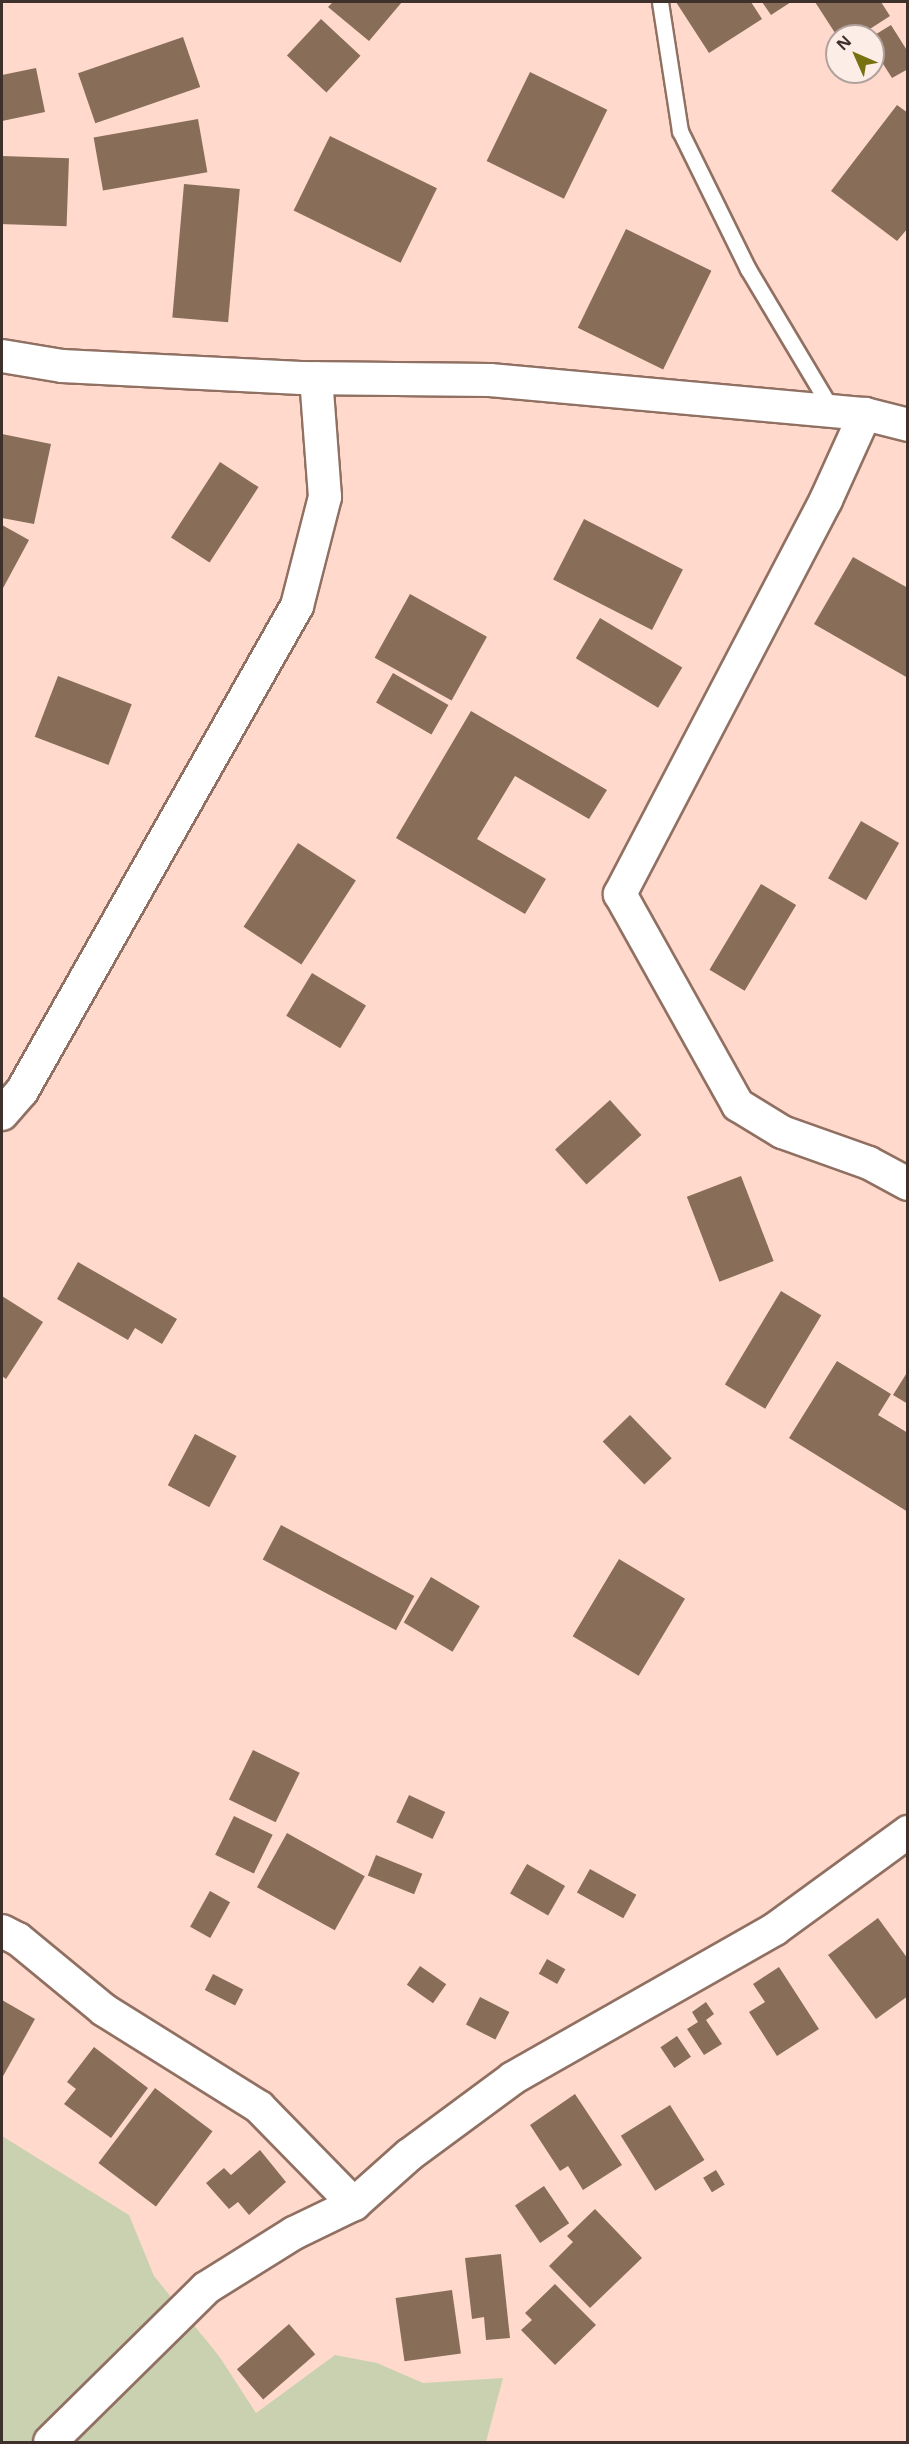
<!DOCTYPE html>
<html>
<head>
<meta charset="utf-8">
<style>
  body { margin:0 }
  #map { position:relative; width:909px; height:2444px; overflow:hidden; background:#ffdacc; font-family:"Noto Sans",sans-serif }
  div>[style] { position:absolute }
  [style*='--x'] { left:calc(var(--x)*1px); top:calc(var(--y)*1px); width:calc(var(--w)*1px); rotate:calc(var(--a)*1deg) }
  .green>* { inset:0; background:#c9d1b1 }
  .building>* { inset:0; background:#886d59; transform-origin:0 0 }
  .roads { filter:drop-shadow(2px 0 #907062) drop-shadow(-2px 0 #907062) drop-shadow(0 2px #907062) drop-shadow(0 -2px #907062) }
  .lane>* { height:15px; margin:-7.5px; padding:0 7.5px; transform-origin:7.5px; border-radius:7.5px; background:#fff }
  .street>* { height:32px; margin:-16px; padding:0 16px; transform-origin:16px; border-radius:16px; background:#fff }
  span { translate:-50% -50%; white-space:nowrap; text-align:center; line-height:1.15; -webkit-text-stroke:6px #fcede7; paint-order:stroke }
  .frame { position:absolute; inset:0; border:3px solid #3e302b; pointer-events:none }
  .north { position:absolute; left:825px; top:24px; width:60px; height:60px; box-sizing:border-box; background:#fcede7; border:2px solid #b0a19c; border-radius:50%; rotate:315deg; font-size:16px; font-weight:700; line-height:24px; text-align:center; color:#3e302b }
  .north::after { content:''; display:block; margin:auto; width:21px; height:27px; background:#787112; clip-path:polygon(50% 0,100% 100%,50% 72%,0 100%) }
</style>
</head>
<body>
<div id="map">
  <div class="green">
    <i style="clip-path:polygon(2px 2136px,129px 2215px,154px 2276px,219px 2356px,256px 2413px,335px 2355px,377px 2363px,423px 2383px,503px 2378px,486px 2442px,2px 2442px)"></i>
  </div>
  <div class="building">
    <i style="clip-path:polygon(333px 2px,402px 2px,369px 41px,328px 7px)"></i>
    <i style="clip-path:polygon(676px 2px,751px 2px,762px 19px,709px 53px)"></i>
    <i style="clip-path:polygon(762px 2px,791px 2px,771px 15px)"></i>
    <i style="clip-path:polygon(815px 2px,881px 2px,890px 16px,859px 36px,837px 36px)"></i>
    <i style="left:321px;top:19px;width:54px;height:50px;rotate:43deg"></i>
    <i style="clip-path:polygon(891px 25px,908px 52px,908px 69px,892px 78px,873px 48px,873px 36px)"></i>
    <i style="left:183px;top:37px;width:53px;height:111px;rotate:71deg"></i>
    <i style="clip-path:polygon(36px 68px,45px 112px,2px 121px,2px 75px)"></i>
    <i style="left:530px;top:72px;width:86px;height:99px;rotate:26deg"></i>
    <i style="clip-path:polygon(897px 105px,908px 113px,908px 228px,897px 241px,831px 191px)"></i>
    <i style="left:198px;top:119px;width:54px;height:106px;rotate:80deg"></i>
    <i style="left:330px;top:136px;width:119px;height:83px;rotate:26deg"></i>
    <i style="left:2px;top:156px;width:67px;height:68px;rotate:2deg"></i>
    <i style="left:184px;top:184px;width:56px;height:134px;rotate:5deg"></i>
    <i style="left:626px;top:229px;width:95px;height:110px;rotate:26deg"></i>
    <i style="clip-path:polygon(2px 434px,51px 444px,34px 524px,2px 518px)"></i>
    <i style="left:220px;top:462px;width:46px;height:90px;rotate:33deg"></i>
    <i style="left:584px;top:519px;width:111px;height:68px;rotate:27deg"></i>
    <i style="clip-path:polygon(2px 525px,29px 540px,2px 590px)"></i>
    <i style="clip-path:polygon(853px 557px,908px 588px,908px 678px,814px 624px)"></i>
    <i style="left:410px;top:594px;width:88px;height:73px;rotate:29deg"></i>
    <i style="left:600px;top:618px;width:96px;height:47px;rotate:31deg"></i>
    <i style="left:393px;top:673px;width:64px;height:34px;rotate:30deg"></i>
    <i style="left:58px;top:676px;width:79px;height:65px;rotate:21deg"></i>
    <i style="clip-path:polygon(471px 711px,607px 790px,589px 819px,515px 776px,477px 839px,546px 879px,525px 914px,396px 838px)"></i>
    <i style="left:861px;top:821px;width:44px;height:66px;rotate:30deg"></i>
    <i style="left:298px;top:843px;width:69px;height:100px;rotate:33deg"></i>
    <i style="left:761px;top:884px;width:41px;height:100px;rotate:31deg"></i>
    <i style="left:312px;top:973px;width:63px;height:50px;rotate:31deg"></i>
    <i style="left:610px;top:1100px;width:47px;height:74px;rotate:48deg"></i>
    <i style="left:741px;top:1176px;width:91px;height:58px;rotate:69deg"></i>
    <i style="clip-path:polygon(78px 1262px,177px 1319px,162px 1344px,135px 1328px,128px 1340px,57px 1299px)"></i>
    <i style="left:781px;top:1291px;width:47px;height:109px;rotate:31deg"></i>
    <i style="clip-path:polygon(2px 1296px,43px 1322px,6px 1379px,2px 1376px)"></i>
    <i style="clip-path:polygon(837px 1361px,891px 1394px,878px 1415px,908px 1433px,908px 1512px,789px 1438px)"></i>
    <i style="clip-path:polygon(908px 1371px,908px 1404px,893px 1395px)"></i>
    <i style="left:630px;top:1415px;width:60px;height:38px;rotate:46deg"></i>
    <i style="left:195px;top:1434px;width:47px;height:58px;rotate:28deg"></i>
    <i style="left:281px;top:1525px;width:151px;height:39px;rotate:28deg"></i>
    <i style="left:619px;top:1559px;width:77px;height:90px;rotate:31deg"></i>
    <i style="left:431px;top:1577px;width:57px;height:53px;rotate:31deg"></i>
    <i style="left:253px;top:1750px;width:52px;height:55px;rotate:26deg"></i>
    <i style="left:409px;top:1795px;width:40px;height:30px;rotate:25deg"></i>
    <i style="left:234px;top:1816px;width:43px;height:43px;rotate:26deg"></i>
    <i style="left:287px;top:1833px;width:89px;height:62px;rotate:29deg"></i>
    <i style="left:376px;top:1855px;width:50px;height:22px;rotate:22deg"></i>
    <i style="left:527px;top:1864px;width:44px;height:34px;rotate:30deg"></i>
    <i style="left:590px;top:1869px;width:53px;height:27px;rotate:29deg"></i>
    <i style="left:210px;top:1891px;width:23px;height:41px;rotate:29deg"></i>
    <i style="clip-path:polygon(878px 1918px,908px 1959px,908px 1996px,876px 2019px,828px 1955px)"></i>
    <i style="left:547px;top:1959px;width:21px;height:17px;rotate:29deg"></i>
    <i style="left:420px;top:1966px;width:32px;height:23px;rotate:35deg"></i>
    <i style="clip-path:polygon(779px 1967px,819px 2029px,777px 2056px,749px 2012px,765px 2002px,753px 1984px)"></i>
    <i style="left:213px;top:1974px;width:34px;height:18px;rotate:27deg"></i>
    <i style="left:480px;top:1997px;width:33px;height:31px;rotate:27deg"></i>
    <i style="clip-path:polygon(2px 2000px,35px 2019px,2px 2078px)"></i>
    <i style="clip-path:polygon(706px 2002px,714px 2014px,706px 2020px,722px 2044px,704px 2055px,687px 2029px,698px 2022px,692px 2012px)"></i>
    <i style="left:677px;top:2036px;width:25px;height:20px;rotate:56deg"></i>
    <i style="clip-path:polygon(94px 2047px,148px 2088px,111px 2138px,64px 2104px,76px 2089px,67px 2082px)"></i>
    <i style="left:155px;top:2088px;width:72px;height:94px;rotate:37deg"></i>
    <i style="clip-path:polygon(575px 2094px,622px 2165px,583px 2190px,568px 2166px,560px 2171px,530px 2125px)"></i>
    <i style="left:670px;top:2105px;width:65px;height:58px;rotate:58deg"></i>
    <i style="clip-path:polygon(260px 2150px,286px 2182px,249px 2215px,238px 2202px,229px 2209px,206px 2183px,224px 2168px,231px 2175px)"></i>
    <i style="left:716px;top:2170px;width:17px;height:15px;rotate:59deg"></i>
    <i style="left:544px;top:2186px;width:45px;height:35px;rotate:56deg"></i>
    <i style="clip-path:polygon(595px 2209px,642px 2258px,590px 2308px,549px 2266px,573px 2242px,567px 2236px)"></i>
    <i style="clip-path:polygon(501px 2254px,510px 2338px,486px 2340px,484px 2317px,472px 2319px,465px 2258px)"></i>
    <i style="clip-path:polygon(555px 2284px,596px 2325px,555px 2365px,521px 2330px,532px 2320px,525px 2313px)"></i>
    <i style="left:452px;top:2290px;width:64px;height:57px;rotate:82deg"></i>
    <i style="left:289px;top:2324px;width:40px;height:69px;rotate:49deg"></i>
  </div>
  <div class="roads">
    <div class="lane">
      <i style="--x:660;--y:2;--w:131;--a:81.2"></i>
      <i style="--x:680;--y:131;--w:154;--a:63.8"></i>
      <i style="--x:748;--y:269;--w:164;--a:59.2"></i>
    </div>
    <div class="street">
      <i style="--x:2;--y:356;--w:61;--a:9.5"></i>
      <i style="--x:62;--y:366;--w:239;--a:2.9"></i>
      <i style="--x:301;--y:378;--w:189;--a:0.6"></i>
      <i style="--x:490;--y:380;--w:377;--a:5.2"></i>
      <i style="--x:865;--y:414;--w:44;--a:14.3"></i>
      <i style="--x:865;--y:414;--w:94;--a:114.4"></i>
      <i style="--x:826;--y:500;--w:445;--a:117.6"></i>
      <i style="--x:620;--y:894;--w:242;--a:60.8"></i>
      <i style="--x:738;--y:1105;--w:52;--a:31.5"></i>
      <i style="--x:782;--y:1132;--w:92;--a:19.6"></i>
      <i style="--x:869;--y:1163;--w:44;--a:28.3"></i>
      <i style="--x:2;--y:1114;--w:30;--a:-49"></i>
      <i style="--x:22;--y:1091;--w:558;--a:-60.45"></i>
      <i style="--x:297;--y:606;--w:113;--a:-75.6"></i>
      <i style="--x:325;--y:497;--w:119;--a:-94.3"></i>
      <i style="--x:2;--y:1931;--w:18;--a:27"></i>
      <i style="--x:18;--y:1939;--w:112;--a:39.5"></i>
      <i style="--x:104;--y:2010;--w:183;--a:32"></i>
      <i style="--x:259;--y:2107;--w:136;--a:45.6"></i>
      <i style="--x:50;--y:2442;--w:219;--a:-44.6"></i>
      <i style="--x:206;--y:2288;--w:104;--a:-32"></i>
      <i style="--x:294;--y:2233;--w:67;--a:-25.8"></i>
      <i style="--x:354;--y:2204;--w:74;--a:-41.7"></i>
      <i style="--x:409;--y:2155;--w:129;--a:-36.5"></i>
      <i style="--x:513;--y:2078;--w:301;--a:-29.6"></i>
      <i style="--x:775;--y:1929;--w:165;--a:-36.1"></i>
    </div>
  </div>
  <div class="frame"></div>
  <div class="north">N</div>
</div>
</body>
</html>
